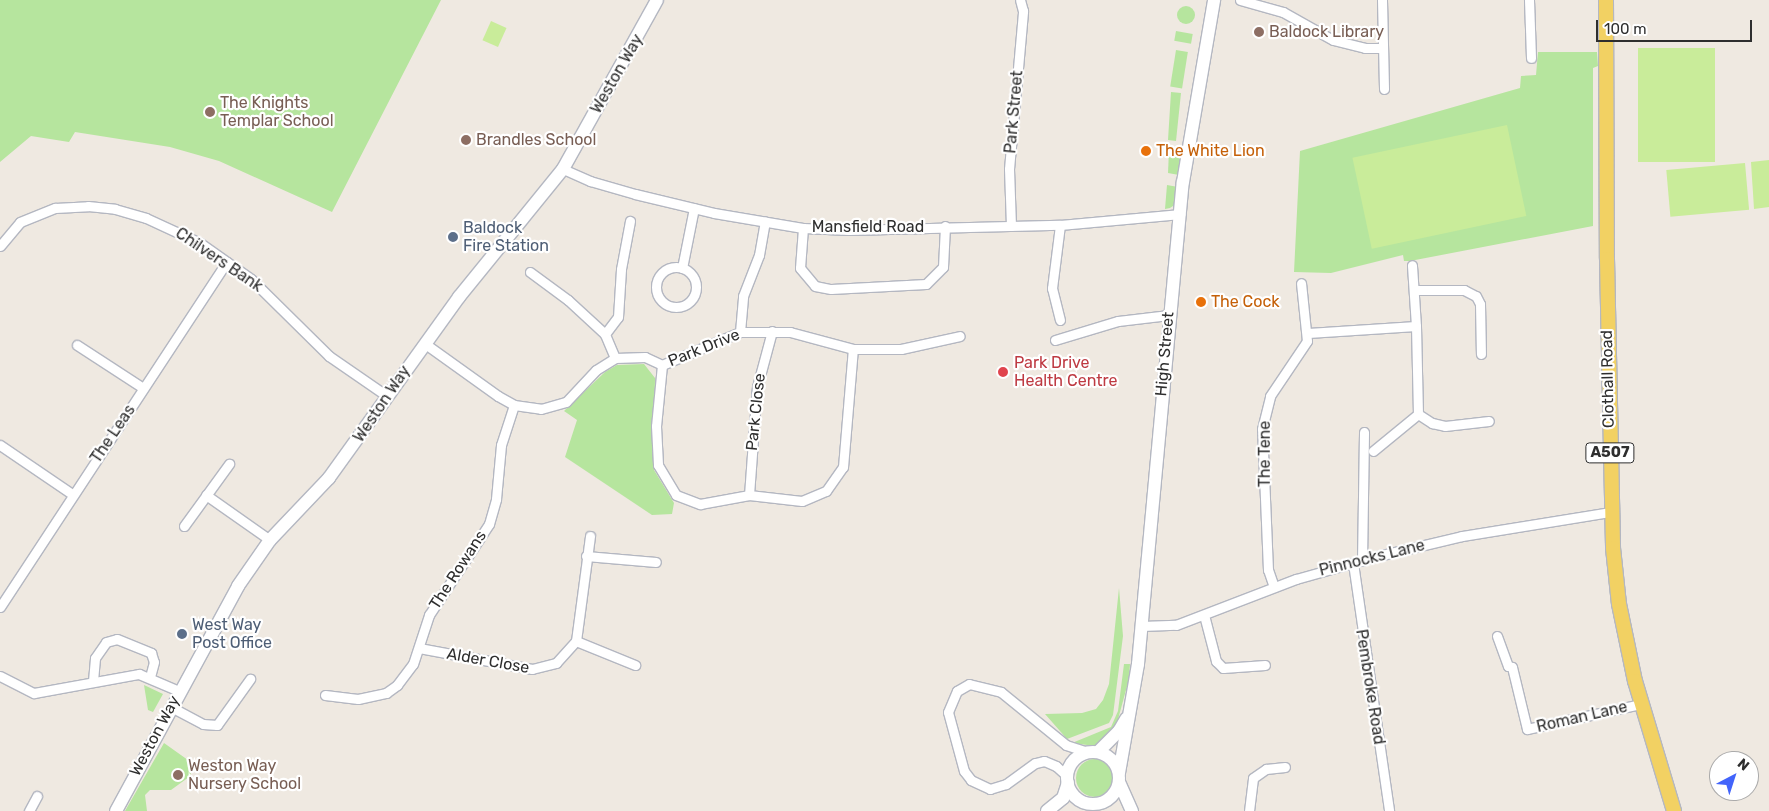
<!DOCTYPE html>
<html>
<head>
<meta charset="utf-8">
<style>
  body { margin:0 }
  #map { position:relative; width:1769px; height:811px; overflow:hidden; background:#efe9e1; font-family:Rubik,sans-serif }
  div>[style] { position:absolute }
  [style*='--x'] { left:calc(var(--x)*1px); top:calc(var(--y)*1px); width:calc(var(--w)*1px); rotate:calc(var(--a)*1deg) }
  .green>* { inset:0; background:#b6e59e; transform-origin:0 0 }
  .round { border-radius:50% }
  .pitch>* { inset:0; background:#c9ec9a; transform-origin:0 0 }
  .roads { filter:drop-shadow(1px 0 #b4b7c1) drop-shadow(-1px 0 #b4b7c1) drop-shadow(0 1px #b4b7c1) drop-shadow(0 -1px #b4b7c1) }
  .street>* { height:9px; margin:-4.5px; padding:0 4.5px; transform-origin:4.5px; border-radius:4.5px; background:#fff }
  .street>.ring { margin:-4.5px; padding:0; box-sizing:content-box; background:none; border:9px solid #fff; border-radius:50% }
  .secondary>* { height:12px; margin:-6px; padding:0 6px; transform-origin:6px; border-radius:6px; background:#fff }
  .secondary>.ring { margin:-6px; padding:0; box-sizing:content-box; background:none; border:12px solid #fff; border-radius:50% }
  .primary>* { height:14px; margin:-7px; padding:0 7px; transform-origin:7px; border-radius:7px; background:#f2d163 }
  .dots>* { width:14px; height:14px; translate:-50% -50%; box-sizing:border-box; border:2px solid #fff; border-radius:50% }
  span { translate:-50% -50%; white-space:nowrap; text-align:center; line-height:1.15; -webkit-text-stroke:4.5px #fff; paint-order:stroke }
  .shield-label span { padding:1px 4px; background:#fff; border:1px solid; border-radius:4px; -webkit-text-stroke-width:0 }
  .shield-label { font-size:15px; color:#2e2e2e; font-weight:700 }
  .education-label { font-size:16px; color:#785e54 }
  .left { translate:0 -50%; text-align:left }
  .street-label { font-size:16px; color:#2e2e2e }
  .food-label { font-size:16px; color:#c56008 }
  .service-label { font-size:16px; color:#4e5e75 }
  .health-label { font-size:16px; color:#be3a42 }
  .north { position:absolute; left:1709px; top:751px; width:50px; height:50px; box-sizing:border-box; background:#fff; border:1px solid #ababab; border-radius:50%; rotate:40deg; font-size:14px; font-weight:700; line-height:20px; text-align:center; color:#2e2e2e }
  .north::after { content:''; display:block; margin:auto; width:18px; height:22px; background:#4264fb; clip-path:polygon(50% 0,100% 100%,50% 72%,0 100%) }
  .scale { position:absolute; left:1596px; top:20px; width:156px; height:22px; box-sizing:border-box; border:2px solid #2e2e2e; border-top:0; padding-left:6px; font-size:15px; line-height:18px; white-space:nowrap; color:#2e2e2e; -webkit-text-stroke:4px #fff; paint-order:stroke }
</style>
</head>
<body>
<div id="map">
  <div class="green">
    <i style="clip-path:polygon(0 0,441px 0,332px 212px,219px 161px,170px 147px,75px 132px,69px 142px,31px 136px,0 162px)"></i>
    <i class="round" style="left:1177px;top:6px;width:18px;height:18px"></i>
    <i style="left:1176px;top:31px;width:17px;height:10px;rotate:10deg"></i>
    <i style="left:1176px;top:50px;width:12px;height:37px;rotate:9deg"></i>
    <i style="clip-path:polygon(1538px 52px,1597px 52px,1598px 66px,1593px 68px,1593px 226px,1410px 261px,1404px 261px,1403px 255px,1331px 273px,1294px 272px,1300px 151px,1520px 88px,1521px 76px,1536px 75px)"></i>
    <i style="clip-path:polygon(1171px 92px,1181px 93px,1176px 141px,1168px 140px)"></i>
    <i style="clip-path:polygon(1169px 150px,1183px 152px,1179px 175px,1168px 173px)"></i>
    <i style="clip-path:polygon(1167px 185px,1178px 187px,1176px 204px,1170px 208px,1165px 209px)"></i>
    <i style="clip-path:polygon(644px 364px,655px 378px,654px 470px,674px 503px,672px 514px,652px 515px,565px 457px,577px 420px,564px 411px,605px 372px,617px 365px)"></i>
    <i style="clip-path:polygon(1119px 588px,1123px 636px,1113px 715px,1109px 723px,1067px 739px,1045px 714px,1082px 713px,1096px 709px,1103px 700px,1109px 684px)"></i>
    <i style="clip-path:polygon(1124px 664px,1130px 664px,1129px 679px,1117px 723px,1095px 746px,1072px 743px,1111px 727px,1118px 711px)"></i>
    <i style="clip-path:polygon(144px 685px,163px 694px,153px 712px,148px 710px)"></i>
    <i style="clip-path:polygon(164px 743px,195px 765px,189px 777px,171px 790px,150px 790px,145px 795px,147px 811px,125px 811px)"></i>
    <i class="round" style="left:1076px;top:759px;width:38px;height:38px"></i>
  </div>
  <div class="pitch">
    <i style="left:491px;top:21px;width:17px;height:21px;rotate:24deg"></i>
    <i style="left:1638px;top:48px;width:77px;height:114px"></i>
    <i style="left:1507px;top:125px;width:93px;height:158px;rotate:78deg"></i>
    <i style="clip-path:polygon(1769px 160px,1769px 207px,1754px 209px,1751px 162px)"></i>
    <i style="left:1745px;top:163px;width:47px;height:79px;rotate:85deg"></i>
  </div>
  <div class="roads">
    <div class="street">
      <i style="--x:1240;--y:0;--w:45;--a:15.6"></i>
      <i style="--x:1283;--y:12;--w:57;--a:29.2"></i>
      <i style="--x:1333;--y:40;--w:33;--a:14"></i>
      <i style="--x:1365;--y:48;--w:18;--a:0"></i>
      <i style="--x:1382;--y:0;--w:89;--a:88.7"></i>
      <i style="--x:1529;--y:0;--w:58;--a:88"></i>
      <i style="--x:563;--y:169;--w:30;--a:24"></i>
      <i style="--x:590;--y:181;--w:47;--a:16.1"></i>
      <i style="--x:635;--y:194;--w:81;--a:13.5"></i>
      <i style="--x:714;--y:213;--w:90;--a:9.6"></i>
      <i style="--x:803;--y:228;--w:46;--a:2.5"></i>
      <i style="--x:849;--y:230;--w:211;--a:-1.4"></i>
      <i style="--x:1060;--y:225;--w:121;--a:-5.2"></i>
      <i style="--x:1060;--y:225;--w:64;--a:97.2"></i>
      <i style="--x:1052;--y:288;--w:33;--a:76"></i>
      <i style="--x:1011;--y:226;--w:57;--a:-92"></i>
      <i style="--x:1009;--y:169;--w:159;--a:-84.9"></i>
      <i style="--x:1023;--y:11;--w:11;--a:-105"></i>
      <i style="--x:803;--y:228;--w:40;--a:94.3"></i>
      <i style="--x:800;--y:268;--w:23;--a:50"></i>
      <i style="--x:815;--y:286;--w:16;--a:11"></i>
      <i style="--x:831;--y:289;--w:95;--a:-3"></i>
      <i style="--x:926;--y:284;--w:24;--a:-45"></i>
      <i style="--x:943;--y:267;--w:41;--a:-87.2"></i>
      <i style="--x:0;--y:246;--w:31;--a:-50"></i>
      <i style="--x:20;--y:222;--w:38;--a:-22"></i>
      <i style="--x:55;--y:208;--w:33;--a:-3"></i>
      <i style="--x:88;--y:206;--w:27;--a:6"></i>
      <i style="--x:115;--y:209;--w:32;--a:16"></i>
      <i style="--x:146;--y:218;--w:60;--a:24.8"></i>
      <i style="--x:200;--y:243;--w:62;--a:35.2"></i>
      <i style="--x:251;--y:279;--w:110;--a:44.6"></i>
      <i style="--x:329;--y:356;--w:70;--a:34.6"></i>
      <i class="ring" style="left:656px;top:267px;width:31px;height:31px"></i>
      <i style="--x:682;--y:268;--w:61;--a:-78.7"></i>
      <i style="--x:530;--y:272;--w:47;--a:36.4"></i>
      <i style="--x:568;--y:300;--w:50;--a:42.6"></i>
      <i style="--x:1415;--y:290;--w:49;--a:0"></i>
      <i style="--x:1464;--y:290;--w:13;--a:27"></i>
      <i style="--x:1476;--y:296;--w:9;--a:63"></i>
      <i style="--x:1480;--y:304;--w:50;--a:88.9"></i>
      <i style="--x:1416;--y:326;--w:88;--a:88.7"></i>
      <i style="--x:1418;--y:414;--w:17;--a:33"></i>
      <i style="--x:1432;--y:423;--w:13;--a:13"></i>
      <i style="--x:1445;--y:426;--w:44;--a:-6.5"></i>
      <i style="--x:740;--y:332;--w:36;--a:-85"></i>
      <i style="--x:743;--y:296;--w:44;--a:-68.7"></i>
      <i style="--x:759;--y:255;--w:34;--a:-80"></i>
      <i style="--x:1308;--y:333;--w:108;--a:-3.7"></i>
      <i style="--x:1416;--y:326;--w:61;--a:-93.8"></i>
      <i style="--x:1055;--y:340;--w:66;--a:-16.8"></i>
      <i style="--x:1118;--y:321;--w:51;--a:-6.7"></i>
      <i style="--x:424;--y:343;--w:91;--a:35.6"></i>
      <i style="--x:498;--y:396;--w:18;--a:29"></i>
      <i style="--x:514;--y:405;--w:27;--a:8"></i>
      <i style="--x:541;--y:409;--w:26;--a:-16"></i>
      <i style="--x:566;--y:402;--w:44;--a:-46.8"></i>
      <i style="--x:596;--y:370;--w:22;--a:-32"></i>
      <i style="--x:615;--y:358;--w:30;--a:-2"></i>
      <i style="--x:645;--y:357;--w:19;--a:25"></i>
      <i style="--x:662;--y:365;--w:85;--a:-22.9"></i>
      <i style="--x:740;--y:332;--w:50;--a:0"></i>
      <i style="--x:790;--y:332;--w:65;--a:15.1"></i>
      <i style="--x:853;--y:349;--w:48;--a:0"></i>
      <i style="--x:901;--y:349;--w:60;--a:-12.4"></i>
      <i style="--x:77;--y:345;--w:79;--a:33.1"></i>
      <i style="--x:615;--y:358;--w:26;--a:-113"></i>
      <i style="--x:605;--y:334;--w:21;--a:-53"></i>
      <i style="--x:618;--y:317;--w:48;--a:-86.4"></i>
      <i style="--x:621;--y:269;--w:49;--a:-79.4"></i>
      <i style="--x:662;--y:365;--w:61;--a:95.6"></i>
      <i style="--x:656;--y:426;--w:39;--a:87"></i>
      <i style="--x:658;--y:465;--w:35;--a:59"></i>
      <i style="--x:676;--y:495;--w:26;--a:21"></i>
      <i style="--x:700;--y:504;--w:50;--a:-10.4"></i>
      <i style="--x:749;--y:495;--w:53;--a:6.5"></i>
      <i style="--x:802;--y:501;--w:26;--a:-23"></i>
      <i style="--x:826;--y:491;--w:29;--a:-55"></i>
      <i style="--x:843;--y:467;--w:118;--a:-85.2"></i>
      <i style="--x:0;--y:445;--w:87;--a:34.2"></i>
      <i style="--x:1373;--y:451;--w:58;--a:-39.4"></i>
      <i style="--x:206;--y:495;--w:78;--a:35.1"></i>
      <i style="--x:749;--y:495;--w:108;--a:-85.8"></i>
      <i style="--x:757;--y:387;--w:58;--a:-75"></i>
      <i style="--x:184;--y:526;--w:77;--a:-54"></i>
      <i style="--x:586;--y:556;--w:70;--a:4.9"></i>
      <i style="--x:1362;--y:561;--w:129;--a:-89.1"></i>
      <i style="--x:1353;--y:563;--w:251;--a:81.7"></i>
      <i style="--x:1274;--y:587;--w:18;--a:-109"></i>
      <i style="--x:1268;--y:570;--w:141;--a:-92.4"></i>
      <i style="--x:1262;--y:429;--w:34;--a:-76"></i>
      <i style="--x:1270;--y:396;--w:66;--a:-56.1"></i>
      <i style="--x:1307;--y:341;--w:58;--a:-95.9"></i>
      <i style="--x:0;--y:607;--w:413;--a:-56.7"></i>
      <i style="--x:1204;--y:615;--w:48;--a:75.4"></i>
      <i style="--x:1216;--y:661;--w:10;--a:45"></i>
      <i style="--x:1223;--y:668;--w:42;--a:-4.1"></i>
      <i style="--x:1141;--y:626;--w:35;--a:-2"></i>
      <i style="--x:1176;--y:625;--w:129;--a:-21"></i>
      <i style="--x:1296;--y:579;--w:85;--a:-15.7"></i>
      <i style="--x:1378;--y:556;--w:86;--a:-13.4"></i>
      <i style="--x:1462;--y:536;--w:151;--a:-9.2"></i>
      <i style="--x:1497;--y:636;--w:32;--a:70"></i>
      <i style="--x:1508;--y:666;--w:4;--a:14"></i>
      <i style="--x:1512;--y:667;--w:64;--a:76.4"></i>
      <i style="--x:1527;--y:729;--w:117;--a:-12.4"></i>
      <i style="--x:576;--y:641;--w:64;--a:22.1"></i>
      <i style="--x:419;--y:648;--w:115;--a:10.5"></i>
      <i style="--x:532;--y:669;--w:25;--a:-14"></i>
      <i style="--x:556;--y:663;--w:30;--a:-48"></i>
      <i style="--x:576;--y:641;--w:106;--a:-82.4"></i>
      <i style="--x:0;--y:676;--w:38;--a:27"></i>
      <i style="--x:34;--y:693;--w:107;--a:-10.3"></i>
      <i style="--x:139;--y:674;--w:43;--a:23"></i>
      <i style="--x:93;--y:681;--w:23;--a:-85"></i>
      <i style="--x:95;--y:658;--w:19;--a:-55"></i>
      <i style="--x:106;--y:642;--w:11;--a:-15"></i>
      <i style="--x:117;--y:639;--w:37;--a:22"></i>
      <i style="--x:151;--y:653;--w:9;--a:72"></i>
      <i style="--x:154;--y:662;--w:16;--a:105"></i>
      <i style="--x:325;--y:695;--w:33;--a:7"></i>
      <i style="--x:358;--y:699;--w:29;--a:-12"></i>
      <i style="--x:386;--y:693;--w:14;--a:-36"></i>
      <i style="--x:397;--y:685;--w:26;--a:-53"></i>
      <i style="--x:413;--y:664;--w:52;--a:-71.9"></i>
      <i style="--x:429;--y:615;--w:109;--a:-56.6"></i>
      <i style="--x:489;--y:524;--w:26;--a:-74"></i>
      <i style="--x:496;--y:499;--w:54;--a:-84.7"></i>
      <i style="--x:501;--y:445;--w:42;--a:-72"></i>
      <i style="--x:171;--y:707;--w:36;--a:28"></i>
      <i style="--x:203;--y:724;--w:14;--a:4"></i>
      <i style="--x:217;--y:725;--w:57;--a:-54.3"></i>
      <i style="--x:1067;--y:776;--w:15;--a:-138"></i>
      <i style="--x:1056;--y:766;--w:13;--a:-157"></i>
      <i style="--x:1044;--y:761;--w:9;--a:167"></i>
      <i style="--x:1035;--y:763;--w:36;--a:144"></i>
      <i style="--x:1006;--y:784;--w:17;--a:163"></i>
      <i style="--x:990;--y:789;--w:21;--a:-155"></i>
      <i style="--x:971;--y:780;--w:11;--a:-128"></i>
      <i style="--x:964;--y:771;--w:61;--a:-105.2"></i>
      <i style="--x:948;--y:712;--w:23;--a:-67"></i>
      <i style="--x:957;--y:691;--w:14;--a:-30"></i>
      <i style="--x:969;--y:684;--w:33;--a:14"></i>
      <i style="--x:1001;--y:692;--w:84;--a:39.2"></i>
      <i style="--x:1066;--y:745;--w:23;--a:18"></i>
      <i style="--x:29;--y:811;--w:17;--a:-62"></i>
      <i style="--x:1249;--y:811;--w:33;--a:-83"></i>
      <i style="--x:1253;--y:778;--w:16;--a:-35"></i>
      <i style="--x:1266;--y:769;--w:19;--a:-6"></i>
    </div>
    <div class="secondary">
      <i style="--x:1098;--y:752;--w:30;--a:-45"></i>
      <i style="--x:1119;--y:731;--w:14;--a:-60"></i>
      <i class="ring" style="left:1067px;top:752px;width:40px;height:40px"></i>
      <i style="--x:1119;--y:773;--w:111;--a:-80.1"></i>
      <i style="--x:1138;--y:664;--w:484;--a:-84.7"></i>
      <i style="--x:1183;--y:182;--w:185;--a:-80.3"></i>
      <i style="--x:1119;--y:782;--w:32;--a:66"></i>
      <i style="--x:116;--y:811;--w:256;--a:-61.5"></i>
      <i style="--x:238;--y:586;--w:56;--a:-55.2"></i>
      <i style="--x:270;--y:540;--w:86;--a:-46.4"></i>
      <i style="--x:329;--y:478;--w:223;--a:-54.3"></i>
      <i style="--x:459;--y:297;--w:165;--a:-50.9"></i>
      <i style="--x:563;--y:169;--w:193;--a:-60.9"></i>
      <i style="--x:1047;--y:811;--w:21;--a:-39"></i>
      <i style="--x:1063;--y:798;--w:16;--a:-72"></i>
    </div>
    <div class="primary">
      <i style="--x:1606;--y:0;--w:259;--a:89.8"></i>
      <i style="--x:1607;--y:259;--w:289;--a:88.8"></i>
      <i style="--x:1613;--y:548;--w:56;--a:83.9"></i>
      <i style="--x:1619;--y:604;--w:79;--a:78.3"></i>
      <i style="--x:1635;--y:681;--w:136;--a:73.3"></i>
    </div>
  </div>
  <div class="dots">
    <i style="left:1259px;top:32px;background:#8d6e63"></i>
    <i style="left:210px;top:112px;background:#8d6e63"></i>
    <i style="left:466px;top:140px;background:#8d6e63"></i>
    <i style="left:1146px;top:151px;background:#e8710a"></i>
    <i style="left:453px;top:237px;background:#5c6f8a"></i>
    <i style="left:1201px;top:302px;background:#e8710a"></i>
    <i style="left:1003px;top:372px;background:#e0444e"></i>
    <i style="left:182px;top:634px;background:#5c6f8a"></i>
    <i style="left:178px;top:775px;background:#8d6e63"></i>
  </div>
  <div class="shield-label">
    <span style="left:1610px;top:453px">A507</span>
  </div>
  <div class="education-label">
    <span class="left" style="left:1269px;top:32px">Baldock Library</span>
    <span class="left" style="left:220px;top:112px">The Knights<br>Templar School</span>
    <span class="left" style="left:476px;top:140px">Brandles School</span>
    <span class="left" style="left:188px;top:775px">Weston Way<br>Nursery School</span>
  </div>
  <div class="street-label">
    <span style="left:617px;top:74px;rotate:-60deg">Weston Way</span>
    <span style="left:1014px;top:112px;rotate:-85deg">Park Street</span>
    <span style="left:868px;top:227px">Mansfield Road</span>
    <span style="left:219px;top:260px;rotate:34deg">Chilvers Bank</span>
    <span style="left:704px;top:348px;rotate:-22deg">Park Drive</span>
    <span style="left:1165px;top:354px;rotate:-85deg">High Street</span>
    <span style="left:1608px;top:379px;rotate:-91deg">Clothall Road</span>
    <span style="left:382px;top:404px;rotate:-56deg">Weston Way</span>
    <span style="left:756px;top:412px;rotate:-84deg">Park Close</span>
    <span style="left:113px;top:434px;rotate:-56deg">The Leas</span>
    <span style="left:1265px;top:454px;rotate:-90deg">The Tene</span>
    <span style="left:1372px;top:558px;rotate:-14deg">Pinnocks Lane</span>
    <span style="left:458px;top:570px;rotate:-57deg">The Rowans</span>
    <span style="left:488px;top:661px;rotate:10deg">Alder Close</span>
    <span style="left:1370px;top:687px;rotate:81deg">Pembroke Road</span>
    <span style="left:1582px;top:717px;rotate:-13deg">Roman Lane</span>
    <span style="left:155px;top:736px;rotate:-62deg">Weston Way</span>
  </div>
  <div class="food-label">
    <span class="left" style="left:1156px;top:151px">The White Lion</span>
    <span class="left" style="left:1211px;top:302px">The Cock</span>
  </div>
  <div class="service-label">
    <span class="left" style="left:463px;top:237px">Baldock<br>Fire Station</span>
    <span class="left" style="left:192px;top:634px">West Way<br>Post Office</span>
  </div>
  <div class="health-label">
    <span class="left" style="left:1014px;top:372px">Park Drive<br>Health Centre</span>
  </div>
  <div class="north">N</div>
  <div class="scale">100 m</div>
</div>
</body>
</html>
